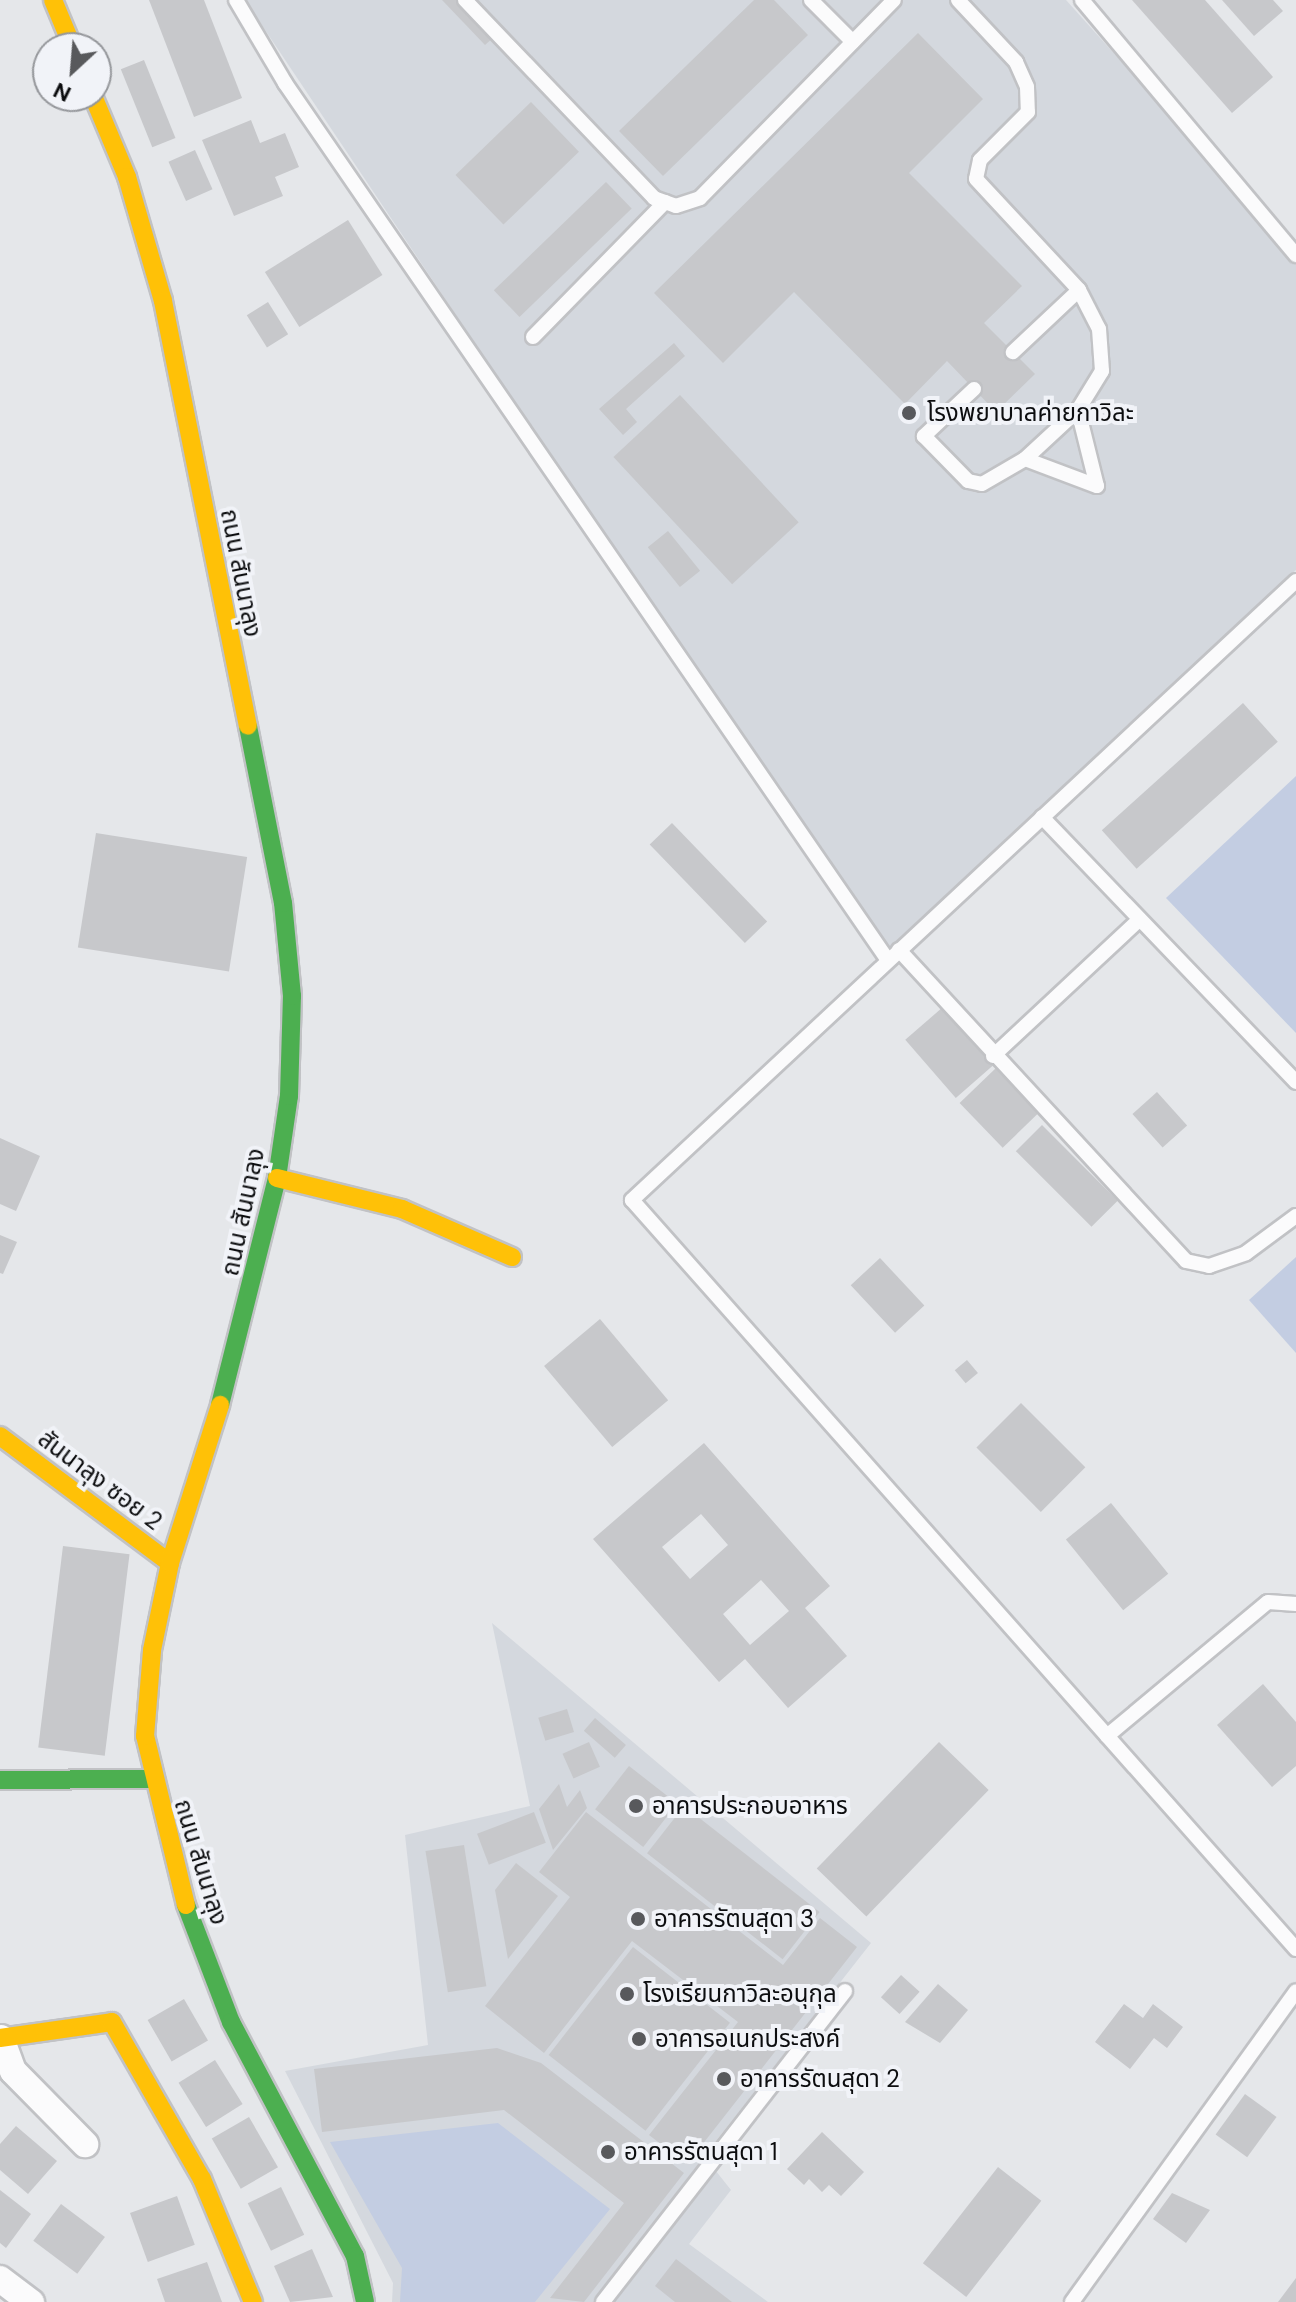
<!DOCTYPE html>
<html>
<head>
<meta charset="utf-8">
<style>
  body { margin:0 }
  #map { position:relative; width:1296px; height:2302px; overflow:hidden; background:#e5e7ea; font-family:"DM Sans","Noto Sans Thai",sans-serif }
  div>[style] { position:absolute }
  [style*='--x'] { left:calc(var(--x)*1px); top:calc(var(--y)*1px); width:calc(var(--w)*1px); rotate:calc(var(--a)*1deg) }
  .built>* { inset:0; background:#d4d8de }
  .green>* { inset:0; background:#c3cde2 }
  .building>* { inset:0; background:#c7c8cb; transform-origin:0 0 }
  .roads { filter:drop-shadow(2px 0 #c1c2c5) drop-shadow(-2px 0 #c1c2c5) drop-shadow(0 2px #c1c2c5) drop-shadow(0 -2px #c1c2c5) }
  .lane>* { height:14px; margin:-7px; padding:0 7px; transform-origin:7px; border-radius:7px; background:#fbfbfc }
  .street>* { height:26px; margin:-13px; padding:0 13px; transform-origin:13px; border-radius:13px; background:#fbfbfc }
  .fast>* { height:18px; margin:-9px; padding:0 9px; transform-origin:9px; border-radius:9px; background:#4caf50 }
  .slow>* { height:18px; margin:-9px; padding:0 9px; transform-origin:9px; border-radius:9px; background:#ffc107 }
  .dots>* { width:22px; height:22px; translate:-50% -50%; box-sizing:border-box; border:4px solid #f1f3f8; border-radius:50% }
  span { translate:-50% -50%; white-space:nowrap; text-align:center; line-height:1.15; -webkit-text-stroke:8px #f1f3f8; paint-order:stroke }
  .poi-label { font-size:24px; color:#0c0d0f }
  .left { translate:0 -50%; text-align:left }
  .street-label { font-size:24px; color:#0c0d0f }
  .north { position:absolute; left:32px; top:32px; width:80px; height:80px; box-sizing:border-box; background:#f1f3f8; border:2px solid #95979b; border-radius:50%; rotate:206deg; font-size:22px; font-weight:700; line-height:32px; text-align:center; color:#0c0d0f }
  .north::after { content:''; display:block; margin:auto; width:28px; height:36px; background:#58595c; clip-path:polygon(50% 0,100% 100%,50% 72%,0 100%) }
</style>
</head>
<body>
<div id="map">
  <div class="built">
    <i style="clip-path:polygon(245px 0,1066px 0,1296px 256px,1296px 570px,887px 959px)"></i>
    <i style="clip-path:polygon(492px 1623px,871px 1943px,704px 2156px,731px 2190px,689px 2244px,768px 2302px,392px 2302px,393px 2283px,285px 2071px,428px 2045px,405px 1835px,530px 1806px)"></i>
  </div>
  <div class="green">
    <i style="clip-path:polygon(1296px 776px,1296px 1033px,1166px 898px)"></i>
    <i style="clip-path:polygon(1296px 1257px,1296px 1353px,1249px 1300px)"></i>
    <i style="clip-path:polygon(498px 2123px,610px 2209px,535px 2302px,400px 2302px,402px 2268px,330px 2142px)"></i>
  </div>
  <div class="building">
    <i style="clip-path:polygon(149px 0,204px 0,242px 98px,194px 117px)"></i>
    <i style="clip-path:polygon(442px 0,459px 0,494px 37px,485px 45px)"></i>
    <i style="clip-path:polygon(754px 0,774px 0,808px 35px,663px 176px,619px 131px)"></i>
    <i style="clip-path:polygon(1132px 0,1205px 0,1273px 77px,1232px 113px)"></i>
    <i style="clip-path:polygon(1222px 0,1273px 0,1283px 11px,1254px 36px)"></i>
    <i style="clip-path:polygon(918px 33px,983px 99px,909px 173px,1022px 286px,984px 323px,1035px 374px,996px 412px,947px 361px,905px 404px,794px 292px,723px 363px,654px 293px)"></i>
    <i style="left:144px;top:60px;width:84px;height:25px;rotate:68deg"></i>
    <i style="left:531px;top:102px;width:69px;height:105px;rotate:46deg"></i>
    <i style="clip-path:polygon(251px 120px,260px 143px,285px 133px,299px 167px,275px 177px,283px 196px,234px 216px,202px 140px)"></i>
    <i style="left:195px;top:150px;width:43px;height:29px;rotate:66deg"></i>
    <i style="left:606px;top:182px;width:37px;height:156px;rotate:46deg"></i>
    <i style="left:348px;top:220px;width:65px;height:98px;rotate:58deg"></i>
    <i style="left:268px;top:302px;width:38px;height:25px;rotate:58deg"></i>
    <i style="clip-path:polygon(674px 343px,685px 356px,626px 409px,637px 422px,623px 435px,599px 409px)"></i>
    <i style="left:680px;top:395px;width:174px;height:91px;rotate:47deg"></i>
    <i style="left:668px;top:531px;width:51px;height:26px;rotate:51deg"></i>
    <i style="left:1243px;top:703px;width:52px;height:190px;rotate:48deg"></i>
    <i style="left:672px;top:823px;width:137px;height:31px;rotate:46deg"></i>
    <i style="left:96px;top:833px;width:153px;height:116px;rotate:9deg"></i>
    <i style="left:943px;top:1007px;width:77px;height:50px;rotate:49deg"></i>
    <i style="left:997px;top:1067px;width:62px;height:52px;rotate:46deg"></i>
    <i style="left:1157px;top:1092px;width:45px;height:33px;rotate:48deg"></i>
    <i style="left:1042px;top:1125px;width:107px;height:37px;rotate:45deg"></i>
    <i style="clip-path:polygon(0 1138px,40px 1156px,16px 1211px,0 1204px)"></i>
    <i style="clip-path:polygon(0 1235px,17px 1242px,3px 1274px,0 1273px)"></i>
    <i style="left:880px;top:1258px;width:65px;height:40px;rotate:47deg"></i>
    <i style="left:600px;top:1319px;width:106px;height:73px;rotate:50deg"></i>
    <i style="left:967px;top:1360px;width:17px;height:16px;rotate:50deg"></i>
    <i style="left:1021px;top:1403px;width:91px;height:63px;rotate:45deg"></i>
    <i style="clip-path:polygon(evenodd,704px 1443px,830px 1586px,805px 1608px,847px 1656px,788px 1708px,745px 1659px,719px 1682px,593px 1539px,704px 1443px,701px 1514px,728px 1545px,690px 1579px,662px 1547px,701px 1514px,704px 1443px,761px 1580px,789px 1611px,750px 1645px,723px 1614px,761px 1580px)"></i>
    <i style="left:1111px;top:1503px;width:91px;height:58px;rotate:51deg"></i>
    <i style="left:63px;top:1546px;width:67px;height:203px;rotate:7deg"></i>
    <i style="clip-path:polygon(1263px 1684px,1296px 1722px,1296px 1766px,1272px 1787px,1217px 1725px)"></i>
    <i style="left:567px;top:1709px;width:24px;height:30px;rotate:73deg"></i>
    <i style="left:595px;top:1718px;width:41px;height:17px;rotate:41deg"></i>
    <i style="left:589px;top:1742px;width:27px;height:29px;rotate:66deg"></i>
    <i style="left:939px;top:1742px;width:69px;height:176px;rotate:44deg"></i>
    <i style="left:629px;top:1766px;width:61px;height:55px;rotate:38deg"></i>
    <i style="clip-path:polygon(559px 1784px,567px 1807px,580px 1790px,587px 1808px,553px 1850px,539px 1809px)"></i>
    <i style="left:684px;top:1806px;width:172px;height:60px;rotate:38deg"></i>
    <i style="left:534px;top:1812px;width:33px;height:61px;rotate:69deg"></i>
    <i style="clip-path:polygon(586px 1812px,783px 1965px,820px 1918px,857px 1947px,687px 2164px,649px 2135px,738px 2022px,632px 1941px,544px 2053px,485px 2006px,570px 1897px,539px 1872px)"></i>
    <i style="left:464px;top:1845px;width:143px;height:39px;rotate:81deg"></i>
    <i style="clip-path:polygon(516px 1863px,558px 1896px,508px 1959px,495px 1890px)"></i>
    <i style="left:633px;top:1947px;width:123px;height:137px;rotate:38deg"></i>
    <i style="left:901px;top:1975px;width:25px;height:30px;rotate:42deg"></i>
    <i style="clip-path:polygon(938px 1984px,968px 2010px,940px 2043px,905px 2022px)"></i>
    <i style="left:184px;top:1999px;width:48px;height:42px;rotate:60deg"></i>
    <i style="clip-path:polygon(1124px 2004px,1143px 2018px,1153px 2004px,1183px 2027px,1167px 2048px,1154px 2038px,1130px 2069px,1095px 2042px)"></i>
    <i style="clip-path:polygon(497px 2048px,541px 2063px,684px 2173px,584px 2302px,550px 2298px,624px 2203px,504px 2110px,322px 2132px,314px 2069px)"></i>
    <i style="left:215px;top:2060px;width:52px;height:43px;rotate:58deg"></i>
    <i style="left:1245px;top:2094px;width:39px;height:50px;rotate:36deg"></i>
    <i style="left:249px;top:2117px;width:58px;height:43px;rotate:60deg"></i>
    <i style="clip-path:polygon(16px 2126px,57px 2161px,28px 2194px,0 2170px,0 2144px)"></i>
    <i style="clip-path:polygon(822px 2132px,864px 2172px,841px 2196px,829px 2185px,822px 2192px,809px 2179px,804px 2185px,787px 2169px)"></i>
    <i style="left:998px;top:2167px;width:55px;height:122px;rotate:38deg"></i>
    <i style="left:281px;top:2187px;width:53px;height:37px;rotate:64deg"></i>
    <i style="clip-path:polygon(0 2190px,31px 2214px,6px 2248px,0 2243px)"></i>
    <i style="clip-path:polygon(1172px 2193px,1210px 2210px,1186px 2243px,1153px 2219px)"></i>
    <i style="left:177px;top:2196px;width:52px;height:50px;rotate:70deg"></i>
    <i style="left:61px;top:2204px;width:55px;height:46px;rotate:37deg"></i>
    <i style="clip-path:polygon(312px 2249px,333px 2297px,290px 2302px,274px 2266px)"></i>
    <i style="clip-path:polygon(676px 2259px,732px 2302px,675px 2302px,655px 2286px)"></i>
    <i style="clip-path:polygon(207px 2262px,222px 2302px,165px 2302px,157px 2279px)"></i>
    <i style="clip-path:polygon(1296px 2278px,1296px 2302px,1278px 2302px)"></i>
  </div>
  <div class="roads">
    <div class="lane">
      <i style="--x:236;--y:0;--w:96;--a:59.4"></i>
      <i style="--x:285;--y:83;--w:1063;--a:55.5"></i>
      <i style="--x:465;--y:0;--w:274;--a:46.3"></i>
      <i style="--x:654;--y:198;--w:23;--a:20"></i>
      <i style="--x:676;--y:206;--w:25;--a:-18"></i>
      <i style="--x:700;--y:198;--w:277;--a:-45.6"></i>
      <i style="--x:811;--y:0;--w:59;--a:45"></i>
      <i style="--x:958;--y:0;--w:85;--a:46.9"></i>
      <i style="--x:1016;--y:62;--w:27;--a:66"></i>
      <i style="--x:1027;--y:87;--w:25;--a:88"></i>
      <i style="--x:1028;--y:112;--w:68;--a:135"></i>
      <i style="--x:980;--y:160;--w:19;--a:102"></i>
      <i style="--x:976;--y:179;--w:151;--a:47.1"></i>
      <i style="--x:1079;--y:290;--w:91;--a:136.8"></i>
      <i style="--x:1082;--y:0;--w:333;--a:50"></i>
      <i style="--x:1079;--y:290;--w:44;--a:62.9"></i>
      <i style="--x:1099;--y:329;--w:42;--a:85.9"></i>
      <i style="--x:1102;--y:371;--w:46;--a:121.6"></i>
      <i style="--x:1078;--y:410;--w:78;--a:76"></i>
      <i style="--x:533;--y:337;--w:189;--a:-45.6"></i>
      <i style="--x:974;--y:389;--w:69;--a:136.8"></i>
      <i style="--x:924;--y:436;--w:63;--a:45.6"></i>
      <i style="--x:968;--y:481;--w:14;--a:12"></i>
      <i style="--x:982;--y:484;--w:50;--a:-30.2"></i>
      <i style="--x:1025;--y:459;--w:77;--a:20.6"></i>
      <i style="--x:1025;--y:459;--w:72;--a:-42.8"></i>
      <i style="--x:1296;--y:581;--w:908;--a:137.01"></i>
      <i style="--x:632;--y:1200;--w:1001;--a:48.44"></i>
      <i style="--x:1042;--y:817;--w:367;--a:46.2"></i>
      <i style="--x:899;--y:950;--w:423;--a:47.3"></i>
      <i style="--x:1186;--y:1261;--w:24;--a:12"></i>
      <i style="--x:1209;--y:1266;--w:39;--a:-19"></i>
      <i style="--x:1246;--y:1253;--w:62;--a:-36.5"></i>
      <i style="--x:993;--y:1056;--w:200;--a:-43"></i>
      <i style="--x:1107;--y:1736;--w:209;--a:-39.8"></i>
      <i style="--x:1268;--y:1602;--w:28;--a:4"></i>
      <i style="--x:603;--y:2302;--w:394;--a:-52.1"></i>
      <i style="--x:1072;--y:2302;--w:383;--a:-54.2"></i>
    </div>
    <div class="street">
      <i style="--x:1;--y:2038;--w:35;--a:70"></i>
      <i style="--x:13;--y:2071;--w:103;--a:45.4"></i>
      <i style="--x:0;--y:2279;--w:39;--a:37"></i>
    </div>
    <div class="fast">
      <i style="--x:220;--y:1405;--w:234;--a:-75.9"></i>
      <i style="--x:277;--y:1178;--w:83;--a:-81.7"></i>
      <i style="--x:289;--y:1096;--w:100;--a:-88.3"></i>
      <i style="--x:292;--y:996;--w:93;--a:-95.5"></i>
      <i style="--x:283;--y:903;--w:180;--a:-101.2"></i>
      <i style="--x:0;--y:1780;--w:151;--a:-0.4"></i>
      <i style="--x:186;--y:1905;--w:125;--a:69"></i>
      <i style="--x:231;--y:2022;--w:265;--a:62.1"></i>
      <i style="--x:355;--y:2256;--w:47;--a:77.7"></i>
    </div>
    <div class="slow">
      <i style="--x:53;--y:0;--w:52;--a:67.4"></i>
      <i style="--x:93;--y:96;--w:88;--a:67.2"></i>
      <i style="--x:127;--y:177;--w:129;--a:73.8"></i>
      <i style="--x:163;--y:301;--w:433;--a:78.7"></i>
      <i style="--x:277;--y:1178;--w:129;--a:13.9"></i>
      <i style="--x:402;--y:1209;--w:120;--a:23.6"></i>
      <i style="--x:0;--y:1436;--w:212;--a:36.8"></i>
      <i style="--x:186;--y:1905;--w:174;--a:-103.6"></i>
      <i style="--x:145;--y:1736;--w:86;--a:-85.3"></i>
      <i style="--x:152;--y:1650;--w:89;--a:-78.3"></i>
      <i style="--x:170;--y:1563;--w:166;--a:-72.4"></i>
      <i style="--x:0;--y:2038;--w:113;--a:-8.1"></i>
      <i style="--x:112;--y:2022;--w:181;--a:60.2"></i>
      <i style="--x:202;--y:2179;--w:133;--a:67.5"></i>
    </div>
  </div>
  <div class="dots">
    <i style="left:909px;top:413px;background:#58595c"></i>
    <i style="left:636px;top:1806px;background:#58595c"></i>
    <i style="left:638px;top:1919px;background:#58595c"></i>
    <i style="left:627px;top:1994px;background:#58595c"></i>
    <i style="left:639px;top:2039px;background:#58595c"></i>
    <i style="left:724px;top:2079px;background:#58595c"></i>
    <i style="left:608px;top:2152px;background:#58595c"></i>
  </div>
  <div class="poi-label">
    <span class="left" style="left:927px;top:413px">โรงพยาบาลค่ายกาวิละ</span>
    <span class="left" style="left:652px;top:1806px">อาคารประกอบอาหาร</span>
    <span class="left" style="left:654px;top:1919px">อาคารรัตนสุดา 3</span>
    <span class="left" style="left:643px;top:1994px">โรงเรียนกาวิละอนุกุล</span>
    <span class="left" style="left:655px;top:2039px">อาคารอเนกประสงค์</span>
    <span class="left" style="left:740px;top:2079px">อาคารรัตนสุดา 2</span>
    <span class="left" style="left:624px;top:2152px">อาคารรัตนสุดา 1</span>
  </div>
  <div class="street-label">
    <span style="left:241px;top:573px;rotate:79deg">ถนน สันนาลุง</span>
    <span style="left:243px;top:1212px;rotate:-78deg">ถนน สันนาลุง</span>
    <span style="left:100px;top:1480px;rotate:37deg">สันนาลุง ซอย 2</span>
    <span style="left:201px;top:1862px;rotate:73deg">ถนน สันนาลุง</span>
  </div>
  <div class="north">N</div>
</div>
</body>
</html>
